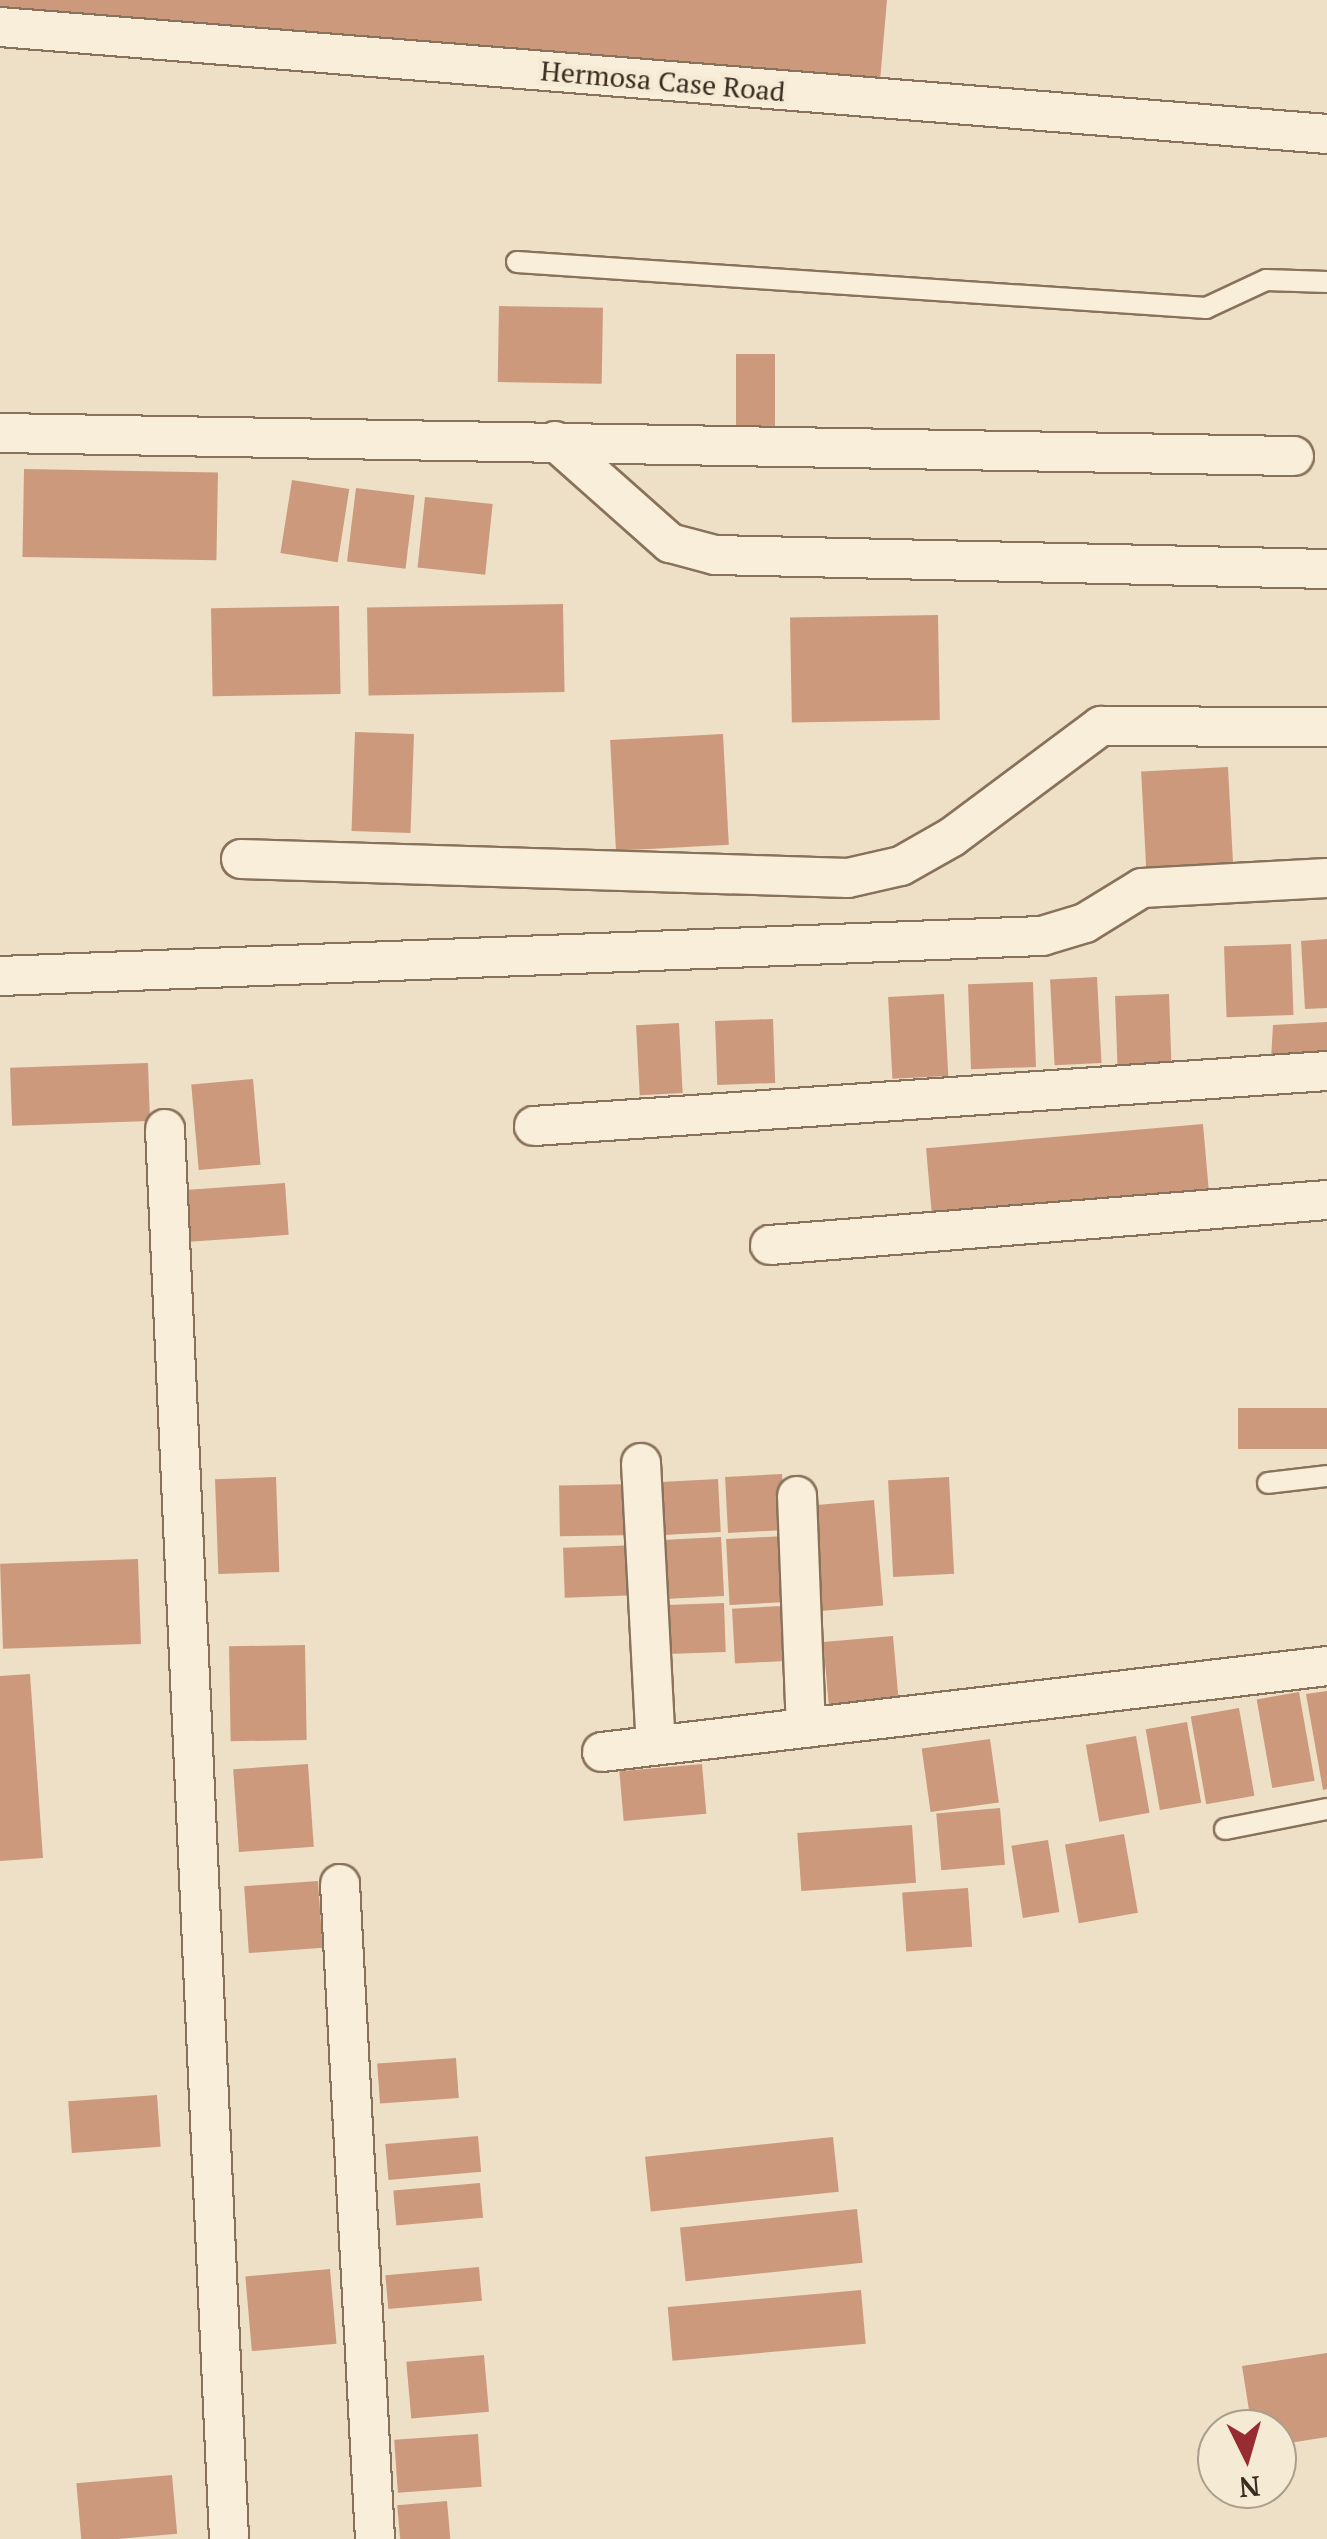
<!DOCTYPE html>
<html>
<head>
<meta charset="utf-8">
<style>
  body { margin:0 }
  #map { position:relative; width:1327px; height:2539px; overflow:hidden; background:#eee0c6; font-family:"PT Serif",serif }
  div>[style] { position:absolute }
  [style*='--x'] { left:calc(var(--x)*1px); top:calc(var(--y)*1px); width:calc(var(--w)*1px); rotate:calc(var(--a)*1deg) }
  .building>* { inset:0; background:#cc997c; transform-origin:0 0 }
  .roads { filter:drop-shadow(2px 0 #89725b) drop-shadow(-2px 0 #89725b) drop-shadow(0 2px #89725b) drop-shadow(0 -2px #89725b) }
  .service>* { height:20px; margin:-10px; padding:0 10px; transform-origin:10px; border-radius:10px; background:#f9eed9 }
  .minor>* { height:38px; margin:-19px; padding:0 19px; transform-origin:19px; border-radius:19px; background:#f9eed9 }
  span { translate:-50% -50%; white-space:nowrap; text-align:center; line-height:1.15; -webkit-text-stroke:9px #f5ebd5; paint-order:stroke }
  .street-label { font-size:28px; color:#3a2b1f }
  .north { position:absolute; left:1197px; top:2409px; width:100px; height:100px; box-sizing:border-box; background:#f5ebd5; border:2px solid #aa9e8c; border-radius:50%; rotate:175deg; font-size:28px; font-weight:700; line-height:40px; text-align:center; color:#3a2b1f }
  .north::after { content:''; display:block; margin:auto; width:35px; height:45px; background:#982c32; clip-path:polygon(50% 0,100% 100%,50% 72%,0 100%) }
</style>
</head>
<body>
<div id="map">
  <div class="building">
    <i style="clip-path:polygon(0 0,887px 0,880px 81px,0 11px)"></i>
    <i style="left:499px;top:306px;width:104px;height:76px;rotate:1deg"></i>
    <i style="left:736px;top:354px;width:39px;height:83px"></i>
    <i style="left:24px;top:469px;width:194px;height:88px;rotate:1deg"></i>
    <i style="left:292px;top:480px;width:58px;height:74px;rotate:9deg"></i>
    <i style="left:356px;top:488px;width:59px;height:74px;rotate:7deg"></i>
    <i style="left:425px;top:497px;width:68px;height:71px;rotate:6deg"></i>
    <i style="left:563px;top:604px;width:88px;height:196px;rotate:89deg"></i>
    <i style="left:339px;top:606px;width:88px;height:128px;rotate:89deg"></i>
    <i style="left:938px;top:615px;width:105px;height:148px;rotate:89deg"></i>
    <i style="left:355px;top:732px;width:59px;height:99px;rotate:2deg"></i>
    <i style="left:723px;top:734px;width:111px;height:113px;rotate:87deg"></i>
    <i style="left:1228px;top:767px;width:103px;height:87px;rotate:87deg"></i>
    <i style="clip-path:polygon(1327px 939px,1327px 1008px,1305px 1009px,1301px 941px)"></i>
    <i style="left:1291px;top:944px;width:71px;height:67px;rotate:88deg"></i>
    <i style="left:1097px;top:977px;width:86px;height:47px;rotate:87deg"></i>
    <i style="left:1033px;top:982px;width:85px;height:65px;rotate:88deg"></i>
    <i style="left:944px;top:994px;width:82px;height:56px;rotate:87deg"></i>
    <i style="left:1169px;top:994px;width:73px;height:54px;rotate:88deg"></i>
    <i style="left:773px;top:1019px;width:64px;height:58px;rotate:88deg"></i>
    <i style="clip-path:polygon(1327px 1022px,1327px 1054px,1271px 1060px,1273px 1025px)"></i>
    <i style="left:679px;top:1023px;width:70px;height:43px;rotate:87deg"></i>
    <i style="left:148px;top:1063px;width:58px;height:138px;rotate:88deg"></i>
    <i style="left:253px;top:1079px;width:86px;height:62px;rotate:85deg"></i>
    <i style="left:1203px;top:1124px;width:69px;height:278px;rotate:85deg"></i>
    <i style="left:285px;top:1183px;width:52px;height:100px;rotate:86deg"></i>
    <i style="left:1327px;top:1408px;width:41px;height:89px;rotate:90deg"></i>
    <i style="left:782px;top:1474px;width:56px;height:57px;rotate:87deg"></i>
    <i style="left:276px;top:1477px;width:95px;height:61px;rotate:88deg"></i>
    <i style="left:949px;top:1477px;width:97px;height:61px;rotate:87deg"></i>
    <i style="left:718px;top:1479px;width:53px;height:62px;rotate:87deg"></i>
    <i style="left:638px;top:1484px;width:51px;height:79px;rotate:89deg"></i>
    <i style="left:874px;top:1500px;width:106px;height:66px;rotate:85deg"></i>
    <i style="left:784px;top:1536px;width:66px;height:58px;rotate:87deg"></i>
    <i style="left:721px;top:1537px;width:59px;height:69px;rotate:87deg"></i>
    <i style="left:640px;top:1545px;width:50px;height:77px;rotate:88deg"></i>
    <i style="left:138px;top:1559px;width:85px;height:138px;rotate:88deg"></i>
    <i style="left:724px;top:1603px;width:49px;height:65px;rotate:88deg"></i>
    <i style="left:783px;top:1606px;width:55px;height:51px;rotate:87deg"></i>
    <i style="left:893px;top:1636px;width:75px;height:70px;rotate:85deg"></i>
    <i style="left:305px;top:1645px;width:95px;height:76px;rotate:89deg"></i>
    <i style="clip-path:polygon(30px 1674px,43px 1858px,0 1861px,0 1676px)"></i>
    <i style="clip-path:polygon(1327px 1691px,1327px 1789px,1323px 1790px,1306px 1694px)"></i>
    <i style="left:1299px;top:1692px;width:90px;height:43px;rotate:80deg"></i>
    <i style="left:1239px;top:1708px;width:89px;height:49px;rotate:80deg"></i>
    <i style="left:1187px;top:1722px;width:82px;height:42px;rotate:80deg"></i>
    <i style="left:1136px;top:1736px;width:78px;height:51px;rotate:80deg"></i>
    <i style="left:990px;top:1739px;width:64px;height:69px;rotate:82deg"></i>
    <i style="left:308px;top:1764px;width:83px;height:75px;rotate:86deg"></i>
    <i style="left:702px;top:1764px;width:50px;height:83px;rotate:85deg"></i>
    <i style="left:1000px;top:1808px;width:57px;height:64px;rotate:85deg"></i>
    <i style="left:912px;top:1825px;width:58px;height:115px;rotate:86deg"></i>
    <i style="left:1124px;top:1834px;width:80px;height:60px;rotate:80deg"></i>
    <i style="left:1048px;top:1840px;width:73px;height:37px;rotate:81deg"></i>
    <i style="left:318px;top:1881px;width:67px;height:74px;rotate:86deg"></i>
    <i style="left:968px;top:1888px;width:59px;height:66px;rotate:86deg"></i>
    <i style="left:456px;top:2058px;width:40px;height:79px;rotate:86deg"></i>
    <i style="left:157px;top:2095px;width:52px;height:89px;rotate:86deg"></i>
    <i style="left:478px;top:2136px;width:36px;height:93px;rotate:85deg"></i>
    <i style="left:833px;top:2137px;width:55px;height:189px;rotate:84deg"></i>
    <i style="left:480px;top:2183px;width:35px;height:87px;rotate:85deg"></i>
    <i style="left:857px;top:2209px;width:54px;height:178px;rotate:84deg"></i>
    <i style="left:479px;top:2267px;width:34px;height:94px;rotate:85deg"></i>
    <i style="left:330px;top:2269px;width:75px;height:85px;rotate:85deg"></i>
    <i style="left:861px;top:2290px;width:54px;height:194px;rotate:85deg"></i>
    <i style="clip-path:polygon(1327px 2353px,1327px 2437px,1277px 2445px,1277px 2429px,1252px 2429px,1242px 2366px)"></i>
    <i style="left:484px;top:2355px;width:57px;height:78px;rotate:85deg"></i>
    <i style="left:478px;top:2434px;width:53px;height:84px;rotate:86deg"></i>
    <i style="left:172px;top:2475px;width:59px;height:96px;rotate:85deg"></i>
    <i style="left:447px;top:2501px;width:38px;height:50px;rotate:85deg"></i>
  </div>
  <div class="roads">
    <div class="service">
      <i style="--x:517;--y:262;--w:691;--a:3.82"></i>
      <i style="--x:1206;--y:308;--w:66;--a:-25"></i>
      <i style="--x:1266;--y:280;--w:61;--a:1.9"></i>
      <i style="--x:1268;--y:1483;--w:59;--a:-6.8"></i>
      <i style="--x:1225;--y:1829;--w:104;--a:-11.1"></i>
    </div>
    <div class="minor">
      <i style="--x:0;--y:27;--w:1331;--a:4.61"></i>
      <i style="--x:0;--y:433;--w:1294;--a:1.02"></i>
      <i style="--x:555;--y:441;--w:154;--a:41.6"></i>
      <i style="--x:670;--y:543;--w:47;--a:14.9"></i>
      <i style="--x:715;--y:555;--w:612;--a:1.31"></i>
      <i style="--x:241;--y:859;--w:607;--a:1.79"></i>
      <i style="--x:848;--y:878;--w:54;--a:-12.8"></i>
      <i style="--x:901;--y:866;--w:59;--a:-29.6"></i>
      <i style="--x:952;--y:837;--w:186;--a:-36.7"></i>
      <i style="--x:1101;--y:726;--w:226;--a:0.3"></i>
      <i style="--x:0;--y:976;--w:1043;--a:-2.2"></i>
      <i style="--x:1042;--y:936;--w:45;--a:-16.8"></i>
      <i style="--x:1085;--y:923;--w:67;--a:-31.6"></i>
      <i style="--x:1142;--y:888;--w:185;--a:-3.1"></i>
      <i style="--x:534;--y:1126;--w:795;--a:-3.97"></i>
      <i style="--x:165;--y:1129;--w:1411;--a:87.4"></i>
      <i style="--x:770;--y:1245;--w:559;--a:-4.62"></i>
      <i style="--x:641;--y:1463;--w:282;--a:87"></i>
      <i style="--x:797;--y:1496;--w:232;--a:87.8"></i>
      <i style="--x:602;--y:1752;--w:730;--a:-6.76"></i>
      <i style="--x:340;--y:1884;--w:656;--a:86.94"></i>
    </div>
  </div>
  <div class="street-label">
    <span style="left:663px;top:81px;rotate:5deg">Hermosa Case Road</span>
  </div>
  <div class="north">N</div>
</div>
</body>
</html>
